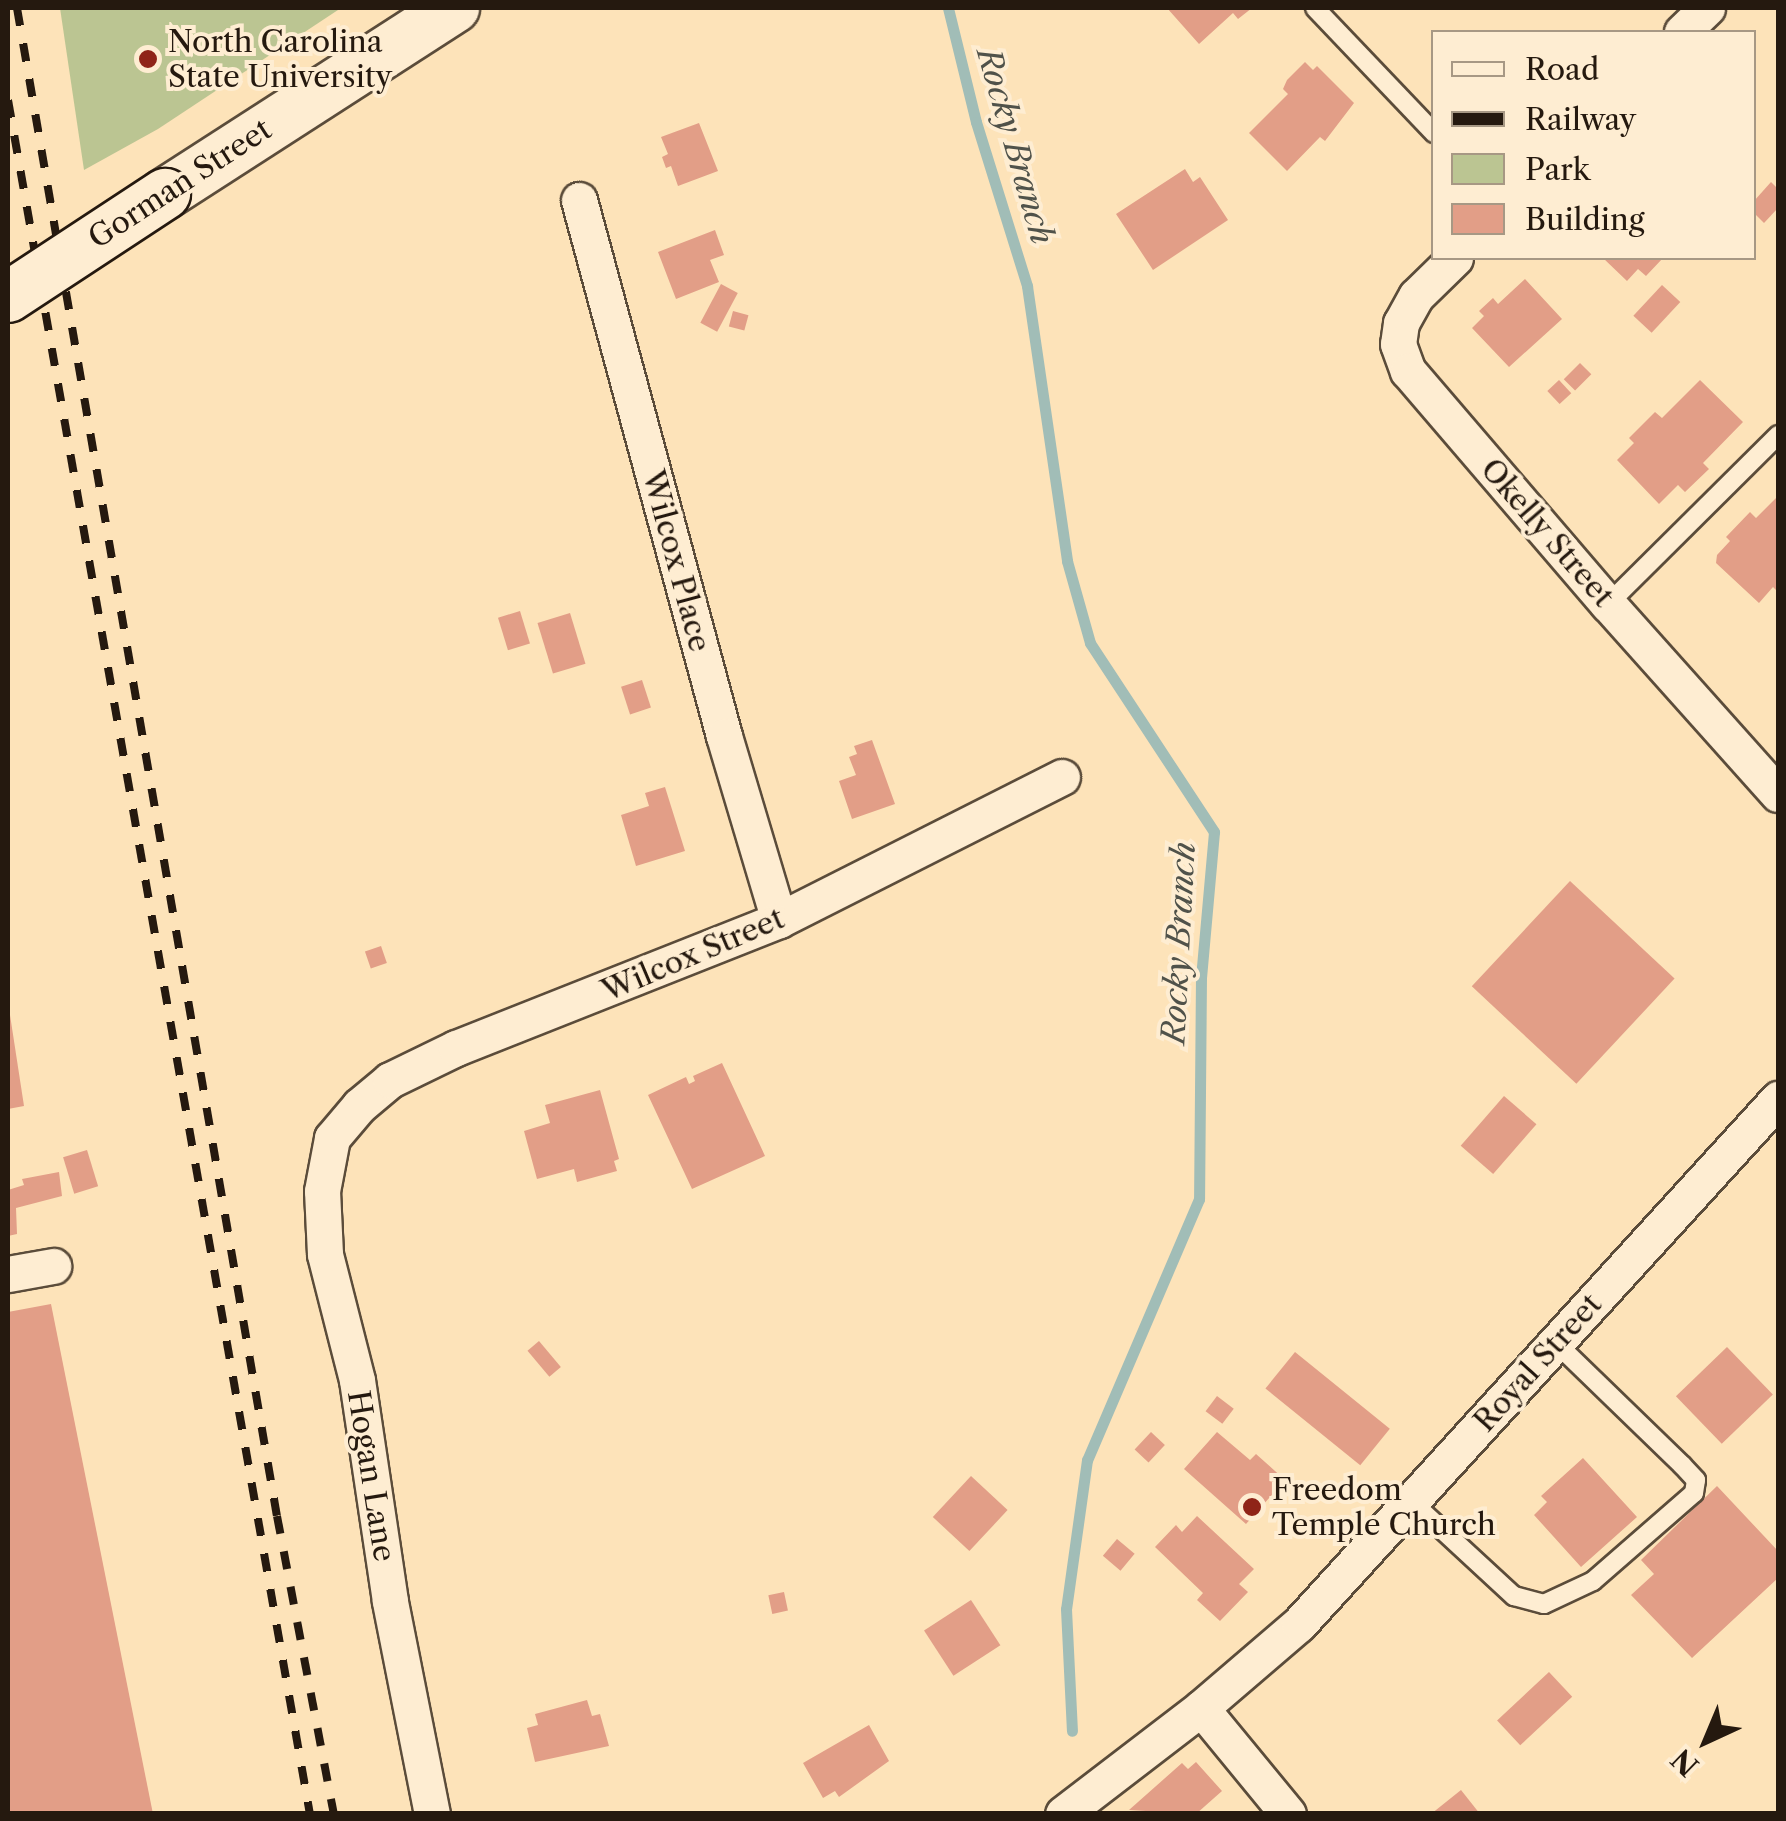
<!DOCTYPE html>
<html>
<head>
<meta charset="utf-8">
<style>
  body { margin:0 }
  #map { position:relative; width:1786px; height:1821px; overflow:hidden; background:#fde3b9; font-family:"Libre Caslon Text",serif }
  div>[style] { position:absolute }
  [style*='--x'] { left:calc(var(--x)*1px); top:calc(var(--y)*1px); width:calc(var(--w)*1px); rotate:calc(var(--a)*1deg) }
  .green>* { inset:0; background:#bbc592 }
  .stream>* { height:11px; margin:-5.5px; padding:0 5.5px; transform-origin:5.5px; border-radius:5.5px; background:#a1bdb7 }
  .building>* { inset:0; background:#e29e87; transform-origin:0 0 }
  .roads { filter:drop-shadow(2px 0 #5b4c3a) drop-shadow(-2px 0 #5b4c3a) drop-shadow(0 2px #5b4c3a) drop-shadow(0 -2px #5b4c3a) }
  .service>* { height:18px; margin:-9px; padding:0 9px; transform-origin:9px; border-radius:9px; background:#feedd2 }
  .minor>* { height:35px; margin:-17.5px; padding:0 17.5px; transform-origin:17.5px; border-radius:17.5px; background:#feedd2 }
  .secondary>* { height:50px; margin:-25px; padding:0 25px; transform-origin:25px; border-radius:25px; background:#feedd2 }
  .rail>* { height:8px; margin-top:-4px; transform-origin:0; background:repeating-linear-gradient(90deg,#25190f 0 18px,transparent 0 36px) }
  .bridges { filter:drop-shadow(2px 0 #25190f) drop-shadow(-2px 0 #25190f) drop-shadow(0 2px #25190f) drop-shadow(0 -2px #25190f) }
  .secondary-bridge>* { height:50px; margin:-25px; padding:0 25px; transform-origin:25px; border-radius:25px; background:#feedd2 }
  .dots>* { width:28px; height:28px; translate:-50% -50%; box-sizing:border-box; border:5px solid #feedd2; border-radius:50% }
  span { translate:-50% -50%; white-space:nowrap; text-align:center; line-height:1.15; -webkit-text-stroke:8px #feedd2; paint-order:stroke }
  .poi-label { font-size:30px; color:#25190f }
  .left { translate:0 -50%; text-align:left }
  .street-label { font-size:30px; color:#25190f }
  .water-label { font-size:32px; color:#50524a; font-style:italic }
  .frame { position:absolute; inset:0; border:10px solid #25190f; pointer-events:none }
  .legend { position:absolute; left:1431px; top:30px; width:325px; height:230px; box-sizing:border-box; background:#feedd2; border:2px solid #a79884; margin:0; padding:12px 18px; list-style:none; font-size:30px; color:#25190f }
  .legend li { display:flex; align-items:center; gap:20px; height:50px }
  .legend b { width:50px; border:2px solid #a79884 }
  .north { position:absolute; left:1656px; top:1691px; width:100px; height:100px; -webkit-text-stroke:8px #feedd2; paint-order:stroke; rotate:224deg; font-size:28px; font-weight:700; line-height:40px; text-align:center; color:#25190f }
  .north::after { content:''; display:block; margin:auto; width:35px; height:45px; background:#25190f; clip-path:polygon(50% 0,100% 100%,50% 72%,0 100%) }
</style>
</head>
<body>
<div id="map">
  <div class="green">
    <i style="clip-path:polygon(60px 8px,341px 8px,158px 129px,84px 170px)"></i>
  </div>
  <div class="stream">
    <i style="--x:948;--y:8;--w:117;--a:76.2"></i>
    <i style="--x:976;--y:122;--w:172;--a:72.7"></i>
    <i style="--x:1027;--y:286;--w:278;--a:81.7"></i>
    <i style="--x:1067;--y:561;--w:85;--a:74.3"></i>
    <i style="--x:1090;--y:643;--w:226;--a:56.7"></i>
    <i style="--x:1214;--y:832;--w:146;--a:95.1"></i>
    <i style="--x:1201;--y:977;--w:222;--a:90.5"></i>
    <i style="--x:1199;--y:1199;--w:284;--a:113.2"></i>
    <i style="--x:1087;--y:1460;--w:150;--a:98"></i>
    <i style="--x:1066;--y:1609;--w:122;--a:87.2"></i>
  </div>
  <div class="building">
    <i style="clip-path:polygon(1167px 8px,1252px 8px,1238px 19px,1233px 13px,1199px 44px)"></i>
    <i style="clip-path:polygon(1305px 62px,1313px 70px,1317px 66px,1354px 103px,1325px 141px,1320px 137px,1287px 171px,1249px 133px,1288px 94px,1283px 89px,1287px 80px)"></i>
    <i style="clip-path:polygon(699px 123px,718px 171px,678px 186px,671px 166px,666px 168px,662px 157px,668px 154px,661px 137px)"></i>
    <i style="clip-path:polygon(1185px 169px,1193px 182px,1200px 177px,1228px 220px,1153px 270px,1116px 214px)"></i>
    <i style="clip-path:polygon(1771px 182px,1778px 189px,1778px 208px,1764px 223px,1754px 213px,1754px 201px)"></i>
    <i style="clip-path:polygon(715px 230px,724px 255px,710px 260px,719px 282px,676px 299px,658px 252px)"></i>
    <i style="clip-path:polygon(1603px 258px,1663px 258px,1646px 276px,1638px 269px,1627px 281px)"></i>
    <i style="clip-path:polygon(1525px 279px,1562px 319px,1509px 367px,1472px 328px,1484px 316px,1479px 311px,1493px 298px,1498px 304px)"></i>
    <i style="left:721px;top:284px;width:19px;height:44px;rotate:28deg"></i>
    <i style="left:1662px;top:285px;width:25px;height:42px;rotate:43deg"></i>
    <i style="left:733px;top:311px;width:16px;height:16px;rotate:15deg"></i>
    <i style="left:1580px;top:363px;width:16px;height:23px;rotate:45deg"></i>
    <i style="left:1559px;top:380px;width:18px;height:16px;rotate:47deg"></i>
    <i style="clip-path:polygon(1700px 380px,1743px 422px,1703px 463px,1709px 469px,1685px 492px,1678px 485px,1659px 504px,1617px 460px,1634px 443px,1629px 438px,1655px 412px,1662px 418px)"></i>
    <i style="clip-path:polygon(1778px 496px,1778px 592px,1773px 587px,1759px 603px,1716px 563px,1717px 555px,1730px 541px,1726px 537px,1750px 512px,1756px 518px)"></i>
    <i style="left:520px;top:611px;width:34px;height:23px;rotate:73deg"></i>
    <i style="left:570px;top:613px;width:53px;height:34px;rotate:73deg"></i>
    <i style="left:642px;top:680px;width:29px;height:22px;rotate:72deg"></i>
    <i style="clip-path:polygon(872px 740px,895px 804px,852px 819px,839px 781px,856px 775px,849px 757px,857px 754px,854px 746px)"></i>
    <i style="clip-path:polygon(665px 787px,685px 851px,636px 866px,621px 815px,649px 806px,645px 793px)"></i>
    <i style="left:1570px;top:881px;width:143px;height:144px;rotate:43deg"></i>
    <i style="left:381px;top:946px;width:18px;height:17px;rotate:71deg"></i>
    <i style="clip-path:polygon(10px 1015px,24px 1106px,8px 1109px,8px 1016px)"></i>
    <i style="clip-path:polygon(722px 1063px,765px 1156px,692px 1189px,648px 1095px,686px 1077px,689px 1084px,695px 1081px,693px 1076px)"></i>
    <i style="clip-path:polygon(600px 1090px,619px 1159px,614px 1161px,617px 1171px,577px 1182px,574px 1169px,537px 1179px,524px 1131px,550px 1123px,545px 1105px)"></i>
    <i style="left:1504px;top:1096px;width:43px;height:66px;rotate:41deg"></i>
    <i style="left:87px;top:1150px;width:38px;height:25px;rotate:73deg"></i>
    <i style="clip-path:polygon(59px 1172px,62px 1196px,16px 1208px,17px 1234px,8px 1236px,8px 1190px,24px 1185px,22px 1179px)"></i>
    <i style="clip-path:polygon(51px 1304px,153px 1814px,8px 1814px,8px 1312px)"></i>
    <i style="left:539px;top:1341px;width:34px;height:15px;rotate:50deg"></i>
    <i style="left:1727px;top:1347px;width:66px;height:71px;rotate:46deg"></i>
    <i style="left:1295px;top:1352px;width:122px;height:47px;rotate:39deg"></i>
    <i style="left:1217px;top:1396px;width:21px;height:19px;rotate:37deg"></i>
    <i style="left:1151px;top:1432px;width:19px;height:24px;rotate:43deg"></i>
    <i style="clip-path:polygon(1217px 1432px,1250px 1460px,1256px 1454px,1285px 1480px,1246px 1524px,1184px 1469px)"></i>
    <i style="clip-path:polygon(1583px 1458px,1637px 1517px,1581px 1567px,1534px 1515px,1547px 1502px,1541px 1496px)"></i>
    <i style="left:971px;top:1476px;width:50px;height:56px;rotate:43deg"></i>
    <i style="clip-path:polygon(1717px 1486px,1778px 1551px,1778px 1578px,1692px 1658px,1631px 1595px,1654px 1574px,1641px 1560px)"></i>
    <i style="clip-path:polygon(1197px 1516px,1254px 1569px,1239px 1584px,1248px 1592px,1220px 1621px,1197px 1600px,1203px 1593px,1155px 1547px,1176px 1525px,1182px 1532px)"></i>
    <i style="left:1117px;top:1539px;width:23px;height:22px;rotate:40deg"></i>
    <i style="left:784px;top:1592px;width:19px;height:16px;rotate:78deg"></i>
    <i style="left:971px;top:1600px;width:54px;height:56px;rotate:57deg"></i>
    <i style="left:1549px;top:1672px;width:34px;height:71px;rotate:47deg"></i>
    <i style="clip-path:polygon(587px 1700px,592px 1716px,600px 1714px,609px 1746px,535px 1762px,527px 1728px,538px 1725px,535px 1714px)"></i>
    <i style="clip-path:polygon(869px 1725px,889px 1761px,839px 1797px,835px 1791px,823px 1798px,803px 1763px)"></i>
    <i style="clip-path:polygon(1196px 1762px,1222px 1791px,1196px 1814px,1129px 1810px,1182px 1763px,1188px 1769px)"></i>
    <i style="clip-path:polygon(1461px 1790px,1480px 1814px,1431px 1814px)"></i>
  </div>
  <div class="roads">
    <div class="service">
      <i style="--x:1315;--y:8;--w:173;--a:46.4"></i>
      <i style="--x:1608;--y:604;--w:240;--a:-44.8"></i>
      <i style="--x:1412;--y:1502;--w:139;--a:42.7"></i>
      <i style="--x:1514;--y:1596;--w:31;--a:15"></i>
      <i style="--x:1544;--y:1604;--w:54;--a:-25.1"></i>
      <i style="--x:1593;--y:1581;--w:134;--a:-41.1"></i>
      <i style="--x:1694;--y:1493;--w:13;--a:-81"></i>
      <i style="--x:1696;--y:1480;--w:21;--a:-133"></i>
      <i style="--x:1682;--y:1465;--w:175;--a:-135.9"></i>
    </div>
    <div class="minor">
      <i style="--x:1682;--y:32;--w:35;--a:-44"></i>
      <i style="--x:579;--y:200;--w:555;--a:74.86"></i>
      <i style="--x:724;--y:736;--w:192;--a:73.4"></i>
      <i style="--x:1455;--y:258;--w:54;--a:135.7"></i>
      <i style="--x:1416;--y:296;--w:31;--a:119"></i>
      <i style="--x:1401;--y:323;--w:21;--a:98"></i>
      <i style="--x:1398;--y:344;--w:29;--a:70"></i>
      <i style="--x:1408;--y:371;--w:307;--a:49.4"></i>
      <i style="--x:1608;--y:604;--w:255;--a:48.2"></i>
      <i style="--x:8;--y:1274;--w:46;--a:-10.1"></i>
      <i style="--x:1201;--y:1708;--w:137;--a:50.6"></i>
      <i style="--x:432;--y:1814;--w:217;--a:-101.2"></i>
      <i style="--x:390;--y:1601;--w:223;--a:-98.5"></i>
      <i style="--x:357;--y:1380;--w:130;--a:-104.3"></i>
      <i style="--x:325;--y:1254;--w:63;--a:-92.7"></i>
      <i style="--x:322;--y:1191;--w:54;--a:-79.3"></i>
      <i style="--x:332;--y:1138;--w:42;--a:-49.8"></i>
      <i style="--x:359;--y:1106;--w:40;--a:-40"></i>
      <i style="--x:390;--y:1080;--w:73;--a:-25.9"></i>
      <i style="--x:456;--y:1048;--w:347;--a:-21.6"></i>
      <i style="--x:779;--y:920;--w:317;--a:-26.8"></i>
      <i style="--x:1063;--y:1814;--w:174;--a:-37.5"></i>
      <i style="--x:1201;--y:1708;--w:129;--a:-40.6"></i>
      <i style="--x:1299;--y:1624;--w:711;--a:-47.62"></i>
    </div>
    <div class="secondary">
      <i style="--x:165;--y:194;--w:344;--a:-32.8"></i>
    </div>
  </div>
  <div class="rail">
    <i style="--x:17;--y:8;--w:1530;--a:80.22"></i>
    <i style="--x:277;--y:1516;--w:303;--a:79.2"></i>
    <i style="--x:8;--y:100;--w:1740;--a:80.01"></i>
  </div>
  <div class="bridges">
    <div class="secondary-bridge">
      <i style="--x:8;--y:297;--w:188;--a:-33.3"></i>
    </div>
  </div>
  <div class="dots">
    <i style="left:148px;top:59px;background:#8f2418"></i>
    <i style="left:1252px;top:1507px;background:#8f2418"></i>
  </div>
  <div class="poi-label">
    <span class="left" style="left:168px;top:59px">North Carolina<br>State University</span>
    <span class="left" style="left:1272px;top:1507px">Freedom<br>Temple Church</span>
  </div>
  <div class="street-label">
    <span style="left:180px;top:184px;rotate:-33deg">Gorman Street</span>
    <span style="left:1547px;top:533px;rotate:49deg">Okelly Street</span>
    <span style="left:676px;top:561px;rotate:75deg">Wilcox Place</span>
    <span style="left:693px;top:955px;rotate:-23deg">Wilcox Street</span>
    <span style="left:1538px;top:1363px;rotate:-48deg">Royal Street</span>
    <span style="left:371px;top:1476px;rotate:81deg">Hogan Lane</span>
  </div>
  <div class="water-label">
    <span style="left:1015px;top:146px;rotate:74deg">Rocky Branch</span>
    <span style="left:1179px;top:943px;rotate:-87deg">Rocky Branch</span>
  </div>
  <div class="frame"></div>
  <ul class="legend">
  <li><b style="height:12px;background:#feedd2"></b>Road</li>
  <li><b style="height:12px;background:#25190f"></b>Railway</li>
  <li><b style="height:28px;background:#bbc592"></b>Park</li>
  <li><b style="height:28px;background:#e29e87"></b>Building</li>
  </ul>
  <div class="north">N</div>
</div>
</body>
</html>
